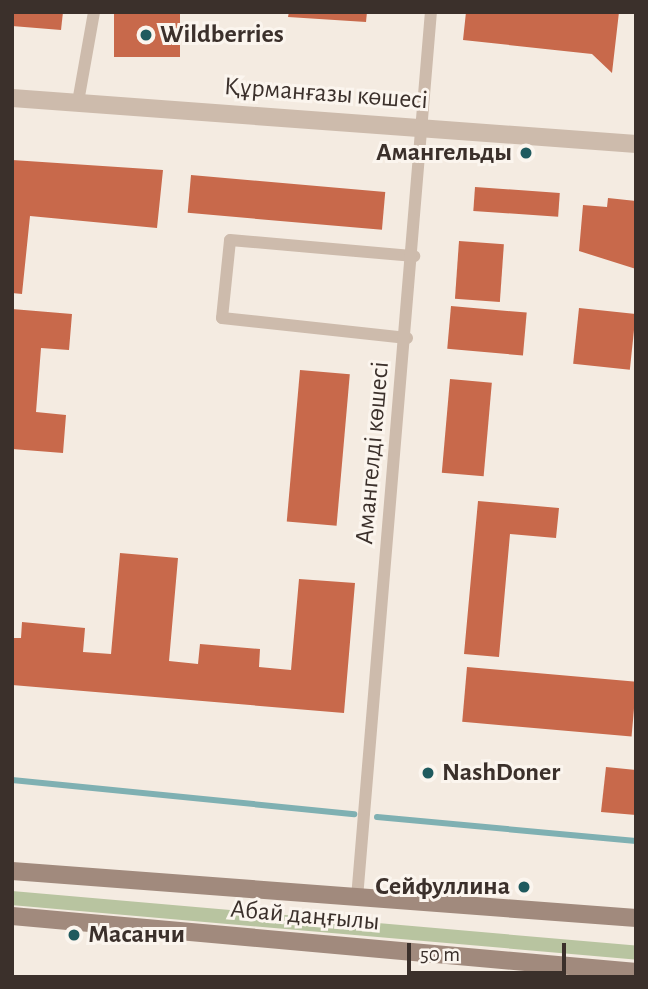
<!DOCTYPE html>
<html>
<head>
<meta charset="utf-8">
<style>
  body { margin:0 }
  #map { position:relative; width:648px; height:989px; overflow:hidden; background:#f4ebe1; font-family:"Alegreya Sans",sans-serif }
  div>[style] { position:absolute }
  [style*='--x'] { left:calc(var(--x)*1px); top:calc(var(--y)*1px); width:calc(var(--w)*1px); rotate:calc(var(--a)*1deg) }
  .green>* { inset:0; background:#b8c4a0; transform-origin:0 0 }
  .stream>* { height:6px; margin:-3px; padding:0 3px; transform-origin:3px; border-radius:3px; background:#7fb0b2 }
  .building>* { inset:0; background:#c8694b; transform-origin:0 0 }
  .service>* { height:12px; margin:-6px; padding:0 6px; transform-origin:6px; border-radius:6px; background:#cdbbac }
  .tertiary>* { height:18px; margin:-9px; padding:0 9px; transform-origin:9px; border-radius:9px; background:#cdbbac }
  .secondary>* { height:18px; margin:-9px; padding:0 9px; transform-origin:9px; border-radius:9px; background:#a18a7d }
  .dots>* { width:19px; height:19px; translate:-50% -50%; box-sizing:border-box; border:4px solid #fbf5ee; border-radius:50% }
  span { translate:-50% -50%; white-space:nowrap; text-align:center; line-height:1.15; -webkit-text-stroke:6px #fbf5ee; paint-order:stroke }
  .poi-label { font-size:26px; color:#3b302b; font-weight:700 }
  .left { translate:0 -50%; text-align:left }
  .right { translate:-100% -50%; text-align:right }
  .street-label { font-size:26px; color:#3b302b }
  .frame { position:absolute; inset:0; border:14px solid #3b302b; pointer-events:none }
  .scale { position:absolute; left:407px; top:943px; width:159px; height:32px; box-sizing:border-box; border:4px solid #3b302b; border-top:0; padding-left:9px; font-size:21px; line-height:24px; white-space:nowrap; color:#3b302b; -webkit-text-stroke:5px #fbf5ee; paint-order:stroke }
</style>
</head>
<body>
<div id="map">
  <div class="green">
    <i style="left:12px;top:891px;width:626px;height:14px;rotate:5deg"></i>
  </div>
  <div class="stream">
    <i style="--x:12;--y:780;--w:344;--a:5.7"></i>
    <i style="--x:377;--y:817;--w:260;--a:5.3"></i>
  </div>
  <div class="building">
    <i style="clip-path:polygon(12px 12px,63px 12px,61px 30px,12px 26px)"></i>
    <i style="left:114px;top:12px;width:66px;height:45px"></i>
    <i style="clip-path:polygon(289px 12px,367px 12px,366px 22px,288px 17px)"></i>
    <i style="clip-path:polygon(466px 12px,619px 12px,612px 73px,592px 54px,463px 40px)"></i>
    <i style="clip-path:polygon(12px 160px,163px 170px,157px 228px,30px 216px,22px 294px,12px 293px)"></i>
    <i style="left:191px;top:175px;width:195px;height:38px;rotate:5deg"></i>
    <i style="left:475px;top:187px;width:85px;height:24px;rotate:4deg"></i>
    <i style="clip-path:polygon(608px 198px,636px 201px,636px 269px,579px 251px,583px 205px,607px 207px)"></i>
    <i style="left:459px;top:241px;width:45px;height:58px;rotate:4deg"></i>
    <i style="left:451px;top:306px;width:76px;height:43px;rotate:5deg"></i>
    <i style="left:579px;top:308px;width:57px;height:56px;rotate:6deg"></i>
    <i style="clip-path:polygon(12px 309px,72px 314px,69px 350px,41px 348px,36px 412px,66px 415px,63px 453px,12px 449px)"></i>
    <i style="left:300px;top:370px;width:50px;height:152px;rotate:5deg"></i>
    <i style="left:450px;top:379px;width:42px;height:94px;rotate:5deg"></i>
    <i style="clip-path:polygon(478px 501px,559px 508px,556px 538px,510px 534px,499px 657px,464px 654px)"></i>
    <i style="clip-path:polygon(120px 553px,178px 558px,169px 661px,198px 664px,200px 644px,260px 649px,259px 667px,291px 670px,299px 579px,355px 583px,344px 713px,12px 685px,12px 638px,21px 638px,22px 622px,85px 628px,83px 652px,111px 654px)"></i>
    <i style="left:467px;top:667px;width:170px;height:55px;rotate:5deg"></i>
    <i style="clip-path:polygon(606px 767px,636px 770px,636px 815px,601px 812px)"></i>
  </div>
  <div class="service">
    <i style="--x:78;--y:102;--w:91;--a:-79.9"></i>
    <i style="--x:407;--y:338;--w:186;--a:-173.8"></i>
    <i style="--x:222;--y:318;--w:78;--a:-84.1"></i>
    <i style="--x:230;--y:240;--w:185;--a:5"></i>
    <i style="--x:357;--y:898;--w:889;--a:-85.23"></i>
  </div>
  <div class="tertiary">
    <i style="--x:12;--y:98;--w:626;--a:4.22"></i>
  </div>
  <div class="secondary">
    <i style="--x:12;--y:871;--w:626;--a:4.31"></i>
    <i style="--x:12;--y:916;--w:627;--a:5.13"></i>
  </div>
  <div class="dots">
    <i style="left:146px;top:35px;background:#1f5a5e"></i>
    <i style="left:526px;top:153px;background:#1f5a5e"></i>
    <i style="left:428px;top:773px;background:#1f5a5e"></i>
    <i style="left:524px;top:887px;background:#1f5a5e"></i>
    <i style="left:74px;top:935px;background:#1f5a5e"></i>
  </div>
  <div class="poi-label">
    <span class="left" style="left:160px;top:35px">Wildberries</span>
    <span class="right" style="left:512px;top:153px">Амангельды</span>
    <span class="left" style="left:442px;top:773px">NashDoner</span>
    <span class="right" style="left:510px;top:887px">Сейфуллина</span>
    <span class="left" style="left:88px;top:935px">Масанчи</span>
  </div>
  <div class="street-label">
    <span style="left:326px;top:94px;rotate:4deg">Құрманғазы көшесі</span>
    <span style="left:373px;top:453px;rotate:-85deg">Амангелді көшесі</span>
    <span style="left:305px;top:916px;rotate:5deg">Абай даңғылы</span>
  </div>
  <div class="frame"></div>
  <div class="scale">50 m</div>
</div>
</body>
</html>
